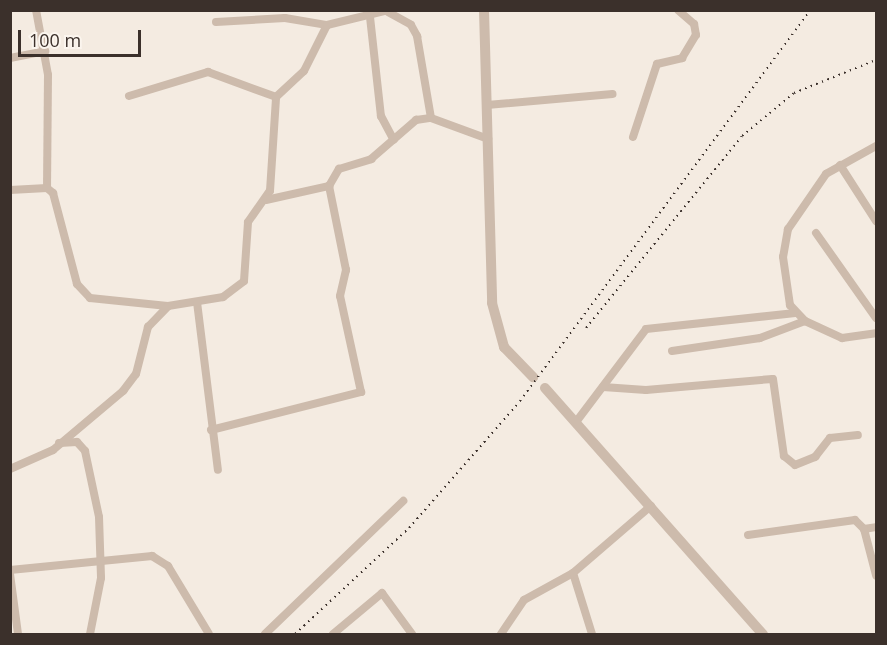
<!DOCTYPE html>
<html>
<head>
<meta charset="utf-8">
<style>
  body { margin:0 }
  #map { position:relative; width:887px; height:645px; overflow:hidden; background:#f4ebe1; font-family:"Open Sans",sans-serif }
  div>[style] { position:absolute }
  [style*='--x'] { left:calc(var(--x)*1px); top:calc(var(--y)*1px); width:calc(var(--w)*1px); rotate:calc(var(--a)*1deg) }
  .minor>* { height:8px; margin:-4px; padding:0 4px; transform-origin:4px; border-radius:4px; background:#cdbbac }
  .tertiary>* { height:10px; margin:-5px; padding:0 5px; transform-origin:5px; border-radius:5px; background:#cdbbac }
  .rail>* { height:2px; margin-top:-1px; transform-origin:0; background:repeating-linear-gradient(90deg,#3b302b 0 1.5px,transparent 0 6px) }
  span { translate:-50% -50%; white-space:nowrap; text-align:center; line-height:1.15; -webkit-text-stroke:6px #fbf5ee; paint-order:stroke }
  .frame { position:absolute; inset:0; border:12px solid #3b302b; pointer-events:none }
  .scale { position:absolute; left:18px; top:30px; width:123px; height:27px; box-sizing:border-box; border:3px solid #3b302b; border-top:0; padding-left:8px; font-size:18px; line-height:21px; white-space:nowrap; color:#3b302b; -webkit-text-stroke:4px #fbf5ee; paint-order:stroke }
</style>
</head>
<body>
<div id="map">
  <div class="minor">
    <i style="--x:36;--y:10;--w:66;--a:79.5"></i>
    <i style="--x:48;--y:75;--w:113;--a:90.5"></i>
    <i style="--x:388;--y:12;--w:26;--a:29"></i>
    <i style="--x:411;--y:25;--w:13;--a:61"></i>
    <i style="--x:417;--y:36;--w:83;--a:80.3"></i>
    <i style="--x:370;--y:17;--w:100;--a:83.7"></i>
    <i style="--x:381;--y:116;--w:27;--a:62"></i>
    <i style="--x:216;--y:22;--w:69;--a:-3.3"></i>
    <i style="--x:285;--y:18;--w:43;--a:9.5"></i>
    <i style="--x:10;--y:58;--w:36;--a:-11"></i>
    <i style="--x:129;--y:96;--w:83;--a:-16.9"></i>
    <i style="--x:208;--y:72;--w:72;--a:20.2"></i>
    <i style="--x:487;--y:105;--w:126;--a:-5"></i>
    <i style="--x:633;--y:137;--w:77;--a:-71.8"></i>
    <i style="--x:657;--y:64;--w:26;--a:-13"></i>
    <i style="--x:682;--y:58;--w:27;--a:-59"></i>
    <i style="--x:696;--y:35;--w:11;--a:-100"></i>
    <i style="--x:694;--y:24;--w:21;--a:-139"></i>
    <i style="--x:876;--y:146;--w:57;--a:150.8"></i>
    <i style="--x:826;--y:174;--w:67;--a:124.6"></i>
    <i style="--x:788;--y:229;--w:28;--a:100"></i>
    <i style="--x:783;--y:257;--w:49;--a:81.7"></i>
    <i style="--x:790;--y:305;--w:22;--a:47"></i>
    <i style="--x:805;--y:321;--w:41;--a:24.7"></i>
    <i style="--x:842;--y:338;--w:34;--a:-8"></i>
    <i style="--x:840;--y:165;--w:67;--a:57.3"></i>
    <i style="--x:10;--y:190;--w:37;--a:-3"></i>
    <i style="--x:47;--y:188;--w:8;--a:40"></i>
    <i style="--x:53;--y:193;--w:94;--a:75.2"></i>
    <i style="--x:77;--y:284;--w:19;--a:47"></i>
    <i style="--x:90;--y:298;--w:78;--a:5.9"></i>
    <i style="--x:168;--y:306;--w:56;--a:-9.3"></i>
    <i style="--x:223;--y:297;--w:26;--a:-37"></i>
    <i style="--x:244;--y:281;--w:59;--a:-86.1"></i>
    <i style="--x:248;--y:222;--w:38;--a:-55"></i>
    <i style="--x:270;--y:191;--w:94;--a:-86.3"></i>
    <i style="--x:276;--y:97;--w:38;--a:-43"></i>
    <i style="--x:304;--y:71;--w:51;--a:-63.4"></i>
    <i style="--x:327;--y:25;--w:64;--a:-13.6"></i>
    <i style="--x:266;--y:200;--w:65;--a:-12.5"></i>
    <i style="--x:329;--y:186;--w:20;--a:-60"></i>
    <i style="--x:339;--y:169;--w:34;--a:-17"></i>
    <i style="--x:371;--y:159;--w:60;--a:-40.9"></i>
    <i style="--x:416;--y:120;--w:15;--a:-8"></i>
    <i style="--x:431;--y:118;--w:61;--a:20.2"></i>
    <i style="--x:816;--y:233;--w:104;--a:54.8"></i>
    <i style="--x:197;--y:302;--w:169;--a:82.9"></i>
    <i style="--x:672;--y:351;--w:89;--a:-8.4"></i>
    <i style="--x:760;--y:338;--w:48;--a:-20.7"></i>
    <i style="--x:603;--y:387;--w:43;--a:4"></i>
    <i style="--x:646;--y:390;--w:127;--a:-5"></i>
    <i style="--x:773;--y:379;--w:78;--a:81.9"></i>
    <i style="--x:784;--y:456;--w:14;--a:39"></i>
    <i style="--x:795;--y:465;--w:22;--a:-22"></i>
    <i style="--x:815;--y:457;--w:24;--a:-52"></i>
    <i style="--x:830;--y:438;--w:28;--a:-6"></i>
    <i style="--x:576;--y:422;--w:116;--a:-53"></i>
    <i style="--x:646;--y:329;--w:150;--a:-6.1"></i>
    <i style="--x:211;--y:430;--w:155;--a:-14.2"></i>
    <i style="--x:361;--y:392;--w:98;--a:-102.3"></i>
    <i style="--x:340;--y:296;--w:27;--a:-77"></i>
    <i style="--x:346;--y:270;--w:86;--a:-101.4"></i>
    <i style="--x:59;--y:443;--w:18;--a:-3"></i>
    <i style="--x:77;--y:442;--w:12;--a:48"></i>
    <i style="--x:85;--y:451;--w:67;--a:78"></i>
    <i style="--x:99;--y:517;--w:61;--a:88.1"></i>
    <i style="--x:101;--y:578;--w:57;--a:101.1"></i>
    <i style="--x:10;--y:469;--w:47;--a:-23.8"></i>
    <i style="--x:53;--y:450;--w:92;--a:-40.1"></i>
    <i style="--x:123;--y:391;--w:21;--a:-53"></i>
    <i style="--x:136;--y:374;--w:49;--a:-75.7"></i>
    <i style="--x:148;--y:327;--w:29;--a:-46"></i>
    <i style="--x:864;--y:529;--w:12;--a:-9"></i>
    <i style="--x:748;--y:535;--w:108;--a:-8"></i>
    <i style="--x:855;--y:520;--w:13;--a:45"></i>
    <i style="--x:864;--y:529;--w:48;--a:75.4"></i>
    <i style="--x:10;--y:570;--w:143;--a:-5.6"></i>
    <i style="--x:152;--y:556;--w:19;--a:32"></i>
    <i style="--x:168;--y:566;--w:79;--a:58.9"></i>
    <i style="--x:573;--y:573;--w:64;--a:72.7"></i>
    <i style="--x:10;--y:574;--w:61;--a:82.4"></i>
    <i style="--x:265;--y:634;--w:192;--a:-43.9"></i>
    <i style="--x:333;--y:634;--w:64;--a:-39.9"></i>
    <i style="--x:382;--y:593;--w:51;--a:53.8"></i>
    <i style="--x:501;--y:634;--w:41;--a:-55.9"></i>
    <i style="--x:524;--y:600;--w:56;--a:-28.9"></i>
    <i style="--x:573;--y:573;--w:103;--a:-40.7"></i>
  </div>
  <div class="tertiary">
    <i style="--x:484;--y:10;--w:293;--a:88.4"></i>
    <i style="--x:492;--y:303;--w:46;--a:74.7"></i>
    <i style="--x:504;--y:347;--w:42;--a:46"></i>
    <i style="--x:545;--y:388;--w:329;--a:48.5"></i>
  </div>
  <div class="rail">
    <i style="--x:586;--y:328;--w:247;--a:-50.9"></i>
    <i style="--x:742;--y:136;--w:67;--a:-39.6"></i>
    <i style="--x:794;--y:93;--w:88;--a:-21.9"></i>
    <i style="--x:295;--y:634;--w:156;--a:-42.9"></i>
    <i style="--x:409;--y:528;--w:169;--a:-48.8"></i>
    <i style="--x:520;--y:401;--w:487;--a:-53.4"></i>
  </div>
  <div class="frame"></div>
  <div class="scale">100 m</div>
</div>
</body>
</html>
